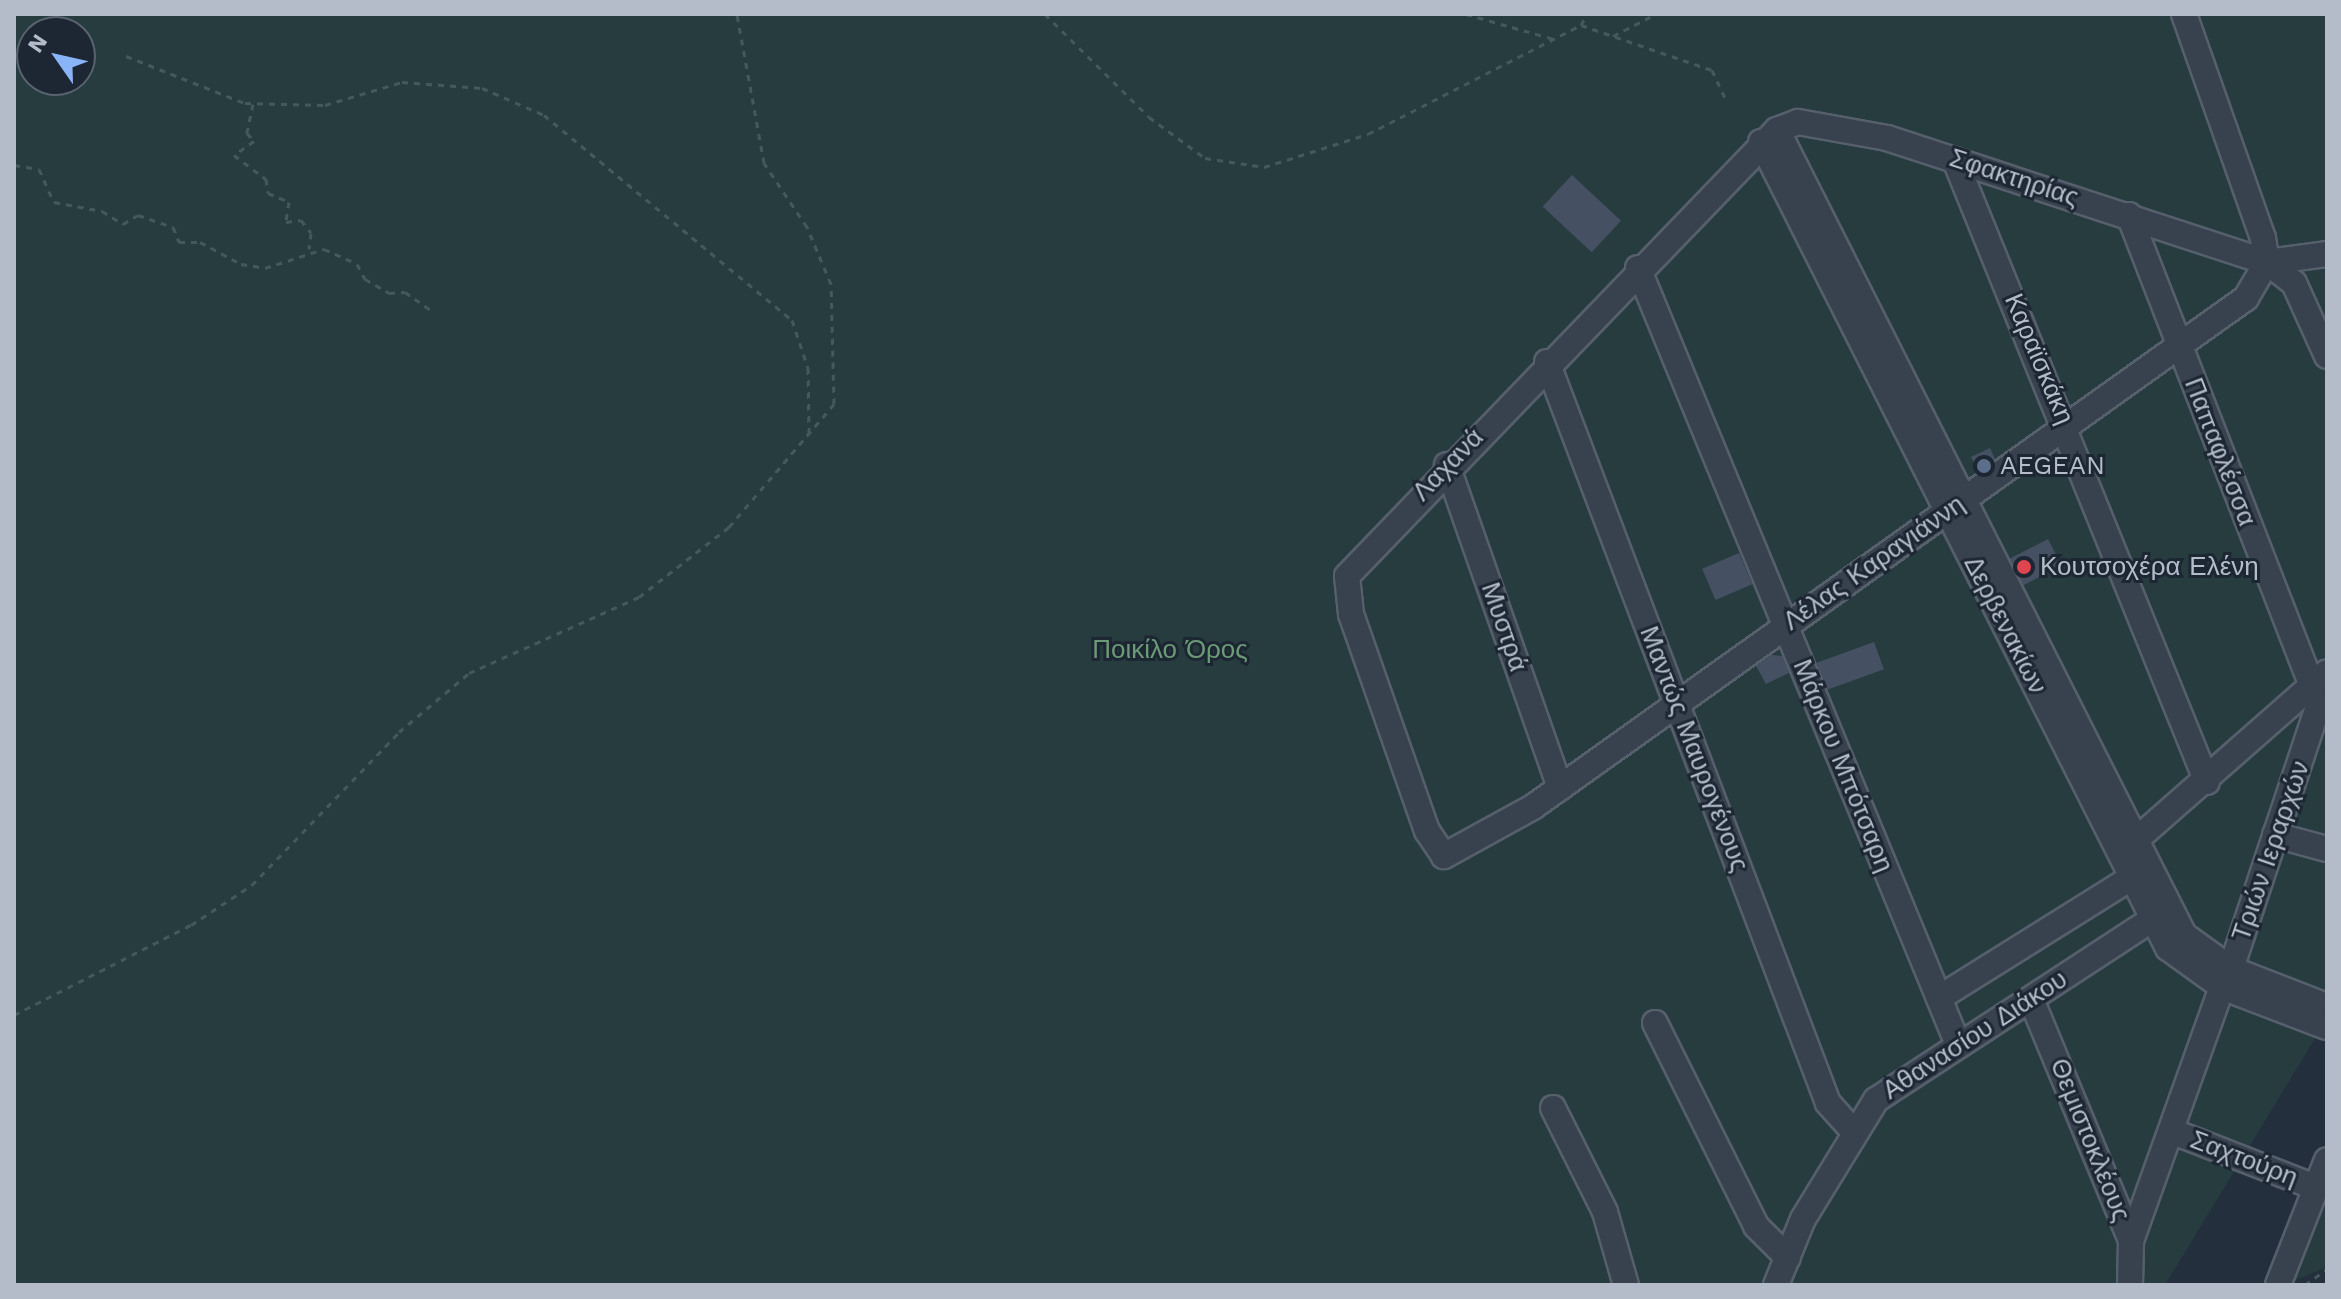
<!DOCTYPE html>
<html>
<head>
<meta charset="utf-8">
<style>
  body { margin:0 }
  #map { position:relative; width:2341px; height:1299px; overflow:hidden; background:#242f3e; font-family:"Work Sans",sans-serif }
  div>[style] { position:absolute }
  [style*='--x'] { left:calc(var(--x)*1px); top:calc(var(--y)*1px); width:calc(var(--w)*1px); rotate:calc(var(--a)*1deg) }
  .green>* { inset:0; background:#263c3f }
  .building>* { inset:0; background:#455162; transform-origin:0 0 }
  .path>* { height:3px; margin-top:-1.5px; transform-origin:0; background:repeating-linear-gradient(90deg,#44595c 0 6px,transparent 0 12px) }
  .roads { filter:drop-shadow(2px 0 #565f6c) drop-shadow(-2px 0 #565f6c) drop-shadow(0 2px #565f6c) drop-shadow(0 -2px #565f6c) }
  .minor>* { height:24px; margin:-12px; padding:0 12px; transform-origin:12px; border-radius:12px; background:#38414e }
  .dots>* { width:22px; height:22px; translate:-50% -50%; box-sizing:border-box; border:4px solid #1d2633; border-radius:50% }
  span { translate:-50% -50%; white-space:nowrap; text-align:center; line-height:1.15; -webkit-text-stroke:6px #1d2633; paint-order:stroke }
  .street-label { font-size:26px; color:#b4bcc9 }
  .poi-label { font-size:26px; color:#b4bcc9 }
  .left { translate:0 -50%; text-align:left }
  .park-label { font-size:26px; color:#6b9a76 }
  .frame { position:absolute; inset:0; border:16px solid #b4bcc9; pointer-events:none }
  .north { position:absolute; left:16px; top:16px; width:80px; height:80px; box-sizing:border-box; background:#1d2633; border:2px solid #59626f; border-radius:50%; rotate:304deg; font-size:22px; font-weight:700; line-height:32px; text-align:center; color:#b4bcc9 }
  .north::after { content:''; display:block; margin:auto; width:28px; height:36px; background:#8ab4f8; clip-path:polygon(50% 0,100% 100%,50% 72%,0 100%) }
</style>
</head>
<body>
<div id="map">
  <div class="green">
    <i style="clip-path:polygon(evenodd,14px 14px,2327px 14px,2327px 1019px,2165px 1285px,14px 1285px,14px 14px,32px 32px,80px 32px,80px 80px,32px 80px,32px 32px)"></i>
    <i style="clip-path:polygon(2327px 1194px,2327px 1267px,2291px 1282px)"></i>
  </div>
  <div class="building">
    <i style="left:1572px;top:175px;width:67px;height:43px;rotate:43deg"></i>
    <i style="clip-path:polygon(1990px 448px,1995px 459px,1978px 471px,1971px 457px)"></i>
    <i style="left:2048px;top:539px;width:30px;height:43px;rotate:63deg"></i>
    <i style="left:1739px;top:553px;width:34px;height:40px;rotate:67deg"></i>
    <i style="left:1874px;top:642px;width:29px;height:61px;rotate:70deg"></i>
    <i style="clip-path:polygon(1772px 655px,1782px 656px,1789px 673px,1766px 684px,1756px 666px)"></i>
  </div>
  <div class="path">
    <i style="--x:1045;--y:14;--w:146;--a:44.7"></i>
    <i style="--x:1149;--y:117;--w:69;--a:36.2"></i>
    <i style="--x:1205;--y:158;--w:60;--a:8.7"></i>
    <i style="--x:1264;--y:167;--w:109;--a:-17.6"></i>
    <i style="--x:1368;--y:134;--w:239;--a:-27.1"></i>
    <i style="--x:1581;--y:25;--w:13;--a:-61"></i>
    <i style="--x:1466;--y:14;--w:91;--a:15.9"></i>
    <i style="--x:1581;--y:25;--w:139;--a:19"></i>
    <i style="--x:1712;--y:70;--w:33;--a:65"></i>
    <i style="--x:1613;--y:36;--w:48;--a:-27.1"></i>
    <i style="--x:126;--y:56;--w:128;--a:21.6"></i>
    <i style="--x:245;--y:103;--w:80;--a:1.4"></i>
    <i style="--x:325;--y:105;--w:80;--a:-16.6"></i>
    <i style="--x:402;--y:82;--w:80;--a:4.3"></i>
    <i style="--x:482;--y:88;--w:68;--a:23.5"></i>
    <i style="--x:544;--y:115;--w:322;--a:39.6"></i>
    <i style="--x:792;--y:320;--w:51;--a:71.6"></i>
    <i style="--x:808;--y:368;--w:66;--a:89.1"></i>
    <i style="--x:253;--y:104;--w:30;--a:102"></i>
    <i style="--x:247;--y:133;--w:11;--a:49"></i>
    <i style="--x:254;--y:141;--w:24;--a:145"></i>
    <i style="--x:234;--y:155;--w:40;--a:37"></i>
    <i style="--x:266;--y:179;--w:14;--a:82"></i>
    <i style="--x:268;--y:193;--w:23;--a:23"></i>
    <i style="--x:289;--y:202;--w:20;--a:99"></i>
    <i style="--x:286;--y:222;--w:15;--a:-8"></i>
    <i style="--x:301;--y:220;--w:16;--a:52"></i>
    <i style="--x:311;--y:233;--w:16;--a:97"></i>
    <i style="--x:14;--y:165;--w:25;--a:9"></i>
    <i style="--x:39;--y:169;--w:36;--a:66"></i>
    <i style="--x:54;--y:202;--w:49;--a:10.6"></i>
    <i style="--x:102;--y:211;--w:25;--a:32"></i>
    <i style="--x:123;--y:224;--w:17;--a:-31"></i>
    <i style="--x:138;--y:215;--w:37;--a:19"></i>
    <i style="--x:173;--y:227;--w:16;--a:68"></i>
    <i style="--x:179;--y:242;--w:21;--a:0"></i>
    <i style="--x:200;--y:242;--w:47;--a:28.2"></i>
    <i style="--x:241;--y:264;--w:24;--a:9"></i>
    <i style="--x:265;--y:268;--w:62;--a:-17.9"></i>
    <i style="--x:324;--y:249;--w:36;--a:24"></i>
    <i style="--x:357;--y:264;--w:17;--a:62"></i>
    <i style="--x:365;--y:279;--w:28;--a:30"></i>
    <i style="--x:389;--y:293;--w:16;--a:-4"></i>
    <i style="--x:405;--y:292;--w:32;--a:35"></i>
    <i style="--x:14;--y:1015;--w:199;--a:-27"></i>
    <i style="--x:191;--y:925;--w:73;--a:-33.3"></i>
    <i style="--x:252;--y:885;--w:212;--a:-46.1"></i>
    <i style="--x:399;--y:732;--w:92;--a:-40.1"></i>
    <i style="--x:469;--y:673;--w:186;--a:-24.1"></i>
    <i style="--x:639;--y:597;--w:114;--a:-37.9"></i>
    <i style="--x:729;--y:527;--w:162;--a:-49.5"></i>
    <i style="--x:834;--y:404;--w:120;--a:-91.4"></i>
    <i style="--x:831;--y:284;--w:62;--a:-112.8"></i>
    <i style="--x:807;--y:227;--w:77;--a:-123.9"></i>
    <i style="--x:764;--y:163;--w:151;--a:-100.3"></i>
    <i style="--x:2305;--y:1285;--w:27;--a:-36"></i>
  </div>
  <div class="roads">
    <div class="minor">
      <i style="--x:2184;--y:14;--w:238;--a:70.6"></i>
      <i style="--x:2263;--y:238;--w:24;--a:81"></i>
      <i style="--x:2267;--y:262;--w:42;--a:120.3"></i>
      <i style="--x:2246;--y:298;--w:876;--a:144.48"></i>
      <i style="--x:1533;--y:807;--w:102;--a:151.2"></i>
      <i style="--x:1444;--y:856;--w:30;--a:-124"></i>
      <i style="--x:1427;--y:831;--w:230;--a:-109.3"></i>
      <i style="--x:1351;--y:614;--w:38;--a:-96"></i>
      <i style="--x:1347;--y:576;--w:620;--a:-46.05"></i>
      <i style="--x:1777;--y:130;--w:22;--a:-21"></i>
      <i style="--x:1798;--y:122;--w:90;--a:10.2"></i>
      <i style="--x:1887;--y:138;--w:400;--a:18.1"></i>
      <i style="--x:2267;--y:262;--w:34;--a:38"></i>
      <i style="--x:2294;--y:283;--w:80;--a:65.7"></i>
      <i style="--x:1777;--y:130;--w:902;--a:63.18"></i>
      <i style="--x:2184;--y:935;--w:58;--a:35.9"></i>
      <i style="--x:2231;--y:969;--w:103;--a:21.1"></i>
      <i style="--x:1761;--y:142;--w:903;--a:63.21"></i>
      <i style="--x:2168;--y:948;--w:67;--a:35.8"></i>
      <i style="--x:2222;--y:987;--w:112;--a:20.9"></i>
      <i style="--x:1955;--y:160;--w:671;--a:67.94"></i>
      <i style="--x:2129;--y:215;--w:525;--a:68.77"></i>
      <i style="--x:2319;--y:704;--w:279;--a:108.4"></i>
      <i style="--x:2267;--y:262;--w:61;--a:-7.6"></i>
      <i style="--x:1638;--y:268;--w:837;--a:67.6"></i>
      <i style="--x:1547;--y:362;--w:792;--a:69.23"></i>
      <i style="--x:1828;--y:1103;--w:36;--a:48"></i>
      <i style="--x:1447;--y:465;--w:342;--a:70.7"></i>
      <i style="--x:2275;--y:835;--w:54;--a:15.1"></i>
      <i style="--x:2136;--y:840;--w:254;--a:-41.3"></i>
      <i style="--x:1939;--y:998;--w:242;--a:-32"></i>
      <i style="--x:2031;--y:999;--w:262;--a:67.5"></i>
      <i style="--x:2131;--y:1241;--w:44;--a:91.3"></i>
      <i style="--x:1655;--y:1023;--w:227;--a:63.5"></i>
      <i style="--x:1756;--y:1226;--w:45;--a:45"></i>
      <i style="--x:1553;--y:1108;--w:116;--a:63.4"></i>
      <i style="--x:1605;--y:1212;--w:76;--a:74"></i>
      <i style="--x:2171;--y:1131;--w:157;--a:21.3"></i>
      <i style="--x:2131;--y:1241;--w:270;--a:-70.3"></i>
      <i style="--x:1776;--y:1285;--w:71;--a:-67.8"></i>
      <i style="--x:1803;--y:1219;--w:140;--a:-58.5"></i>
      <i style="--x:1876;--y:1100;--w:345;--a:-33.2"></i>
      <i style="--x:2278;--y:1285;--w:134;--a:-68.6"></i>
    </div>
  </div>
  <div class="dots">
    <i style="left:1984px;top:466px;background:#5c6f8a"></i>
    <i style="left:2024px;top:567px;background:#e0444e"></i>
  </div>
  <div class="street-label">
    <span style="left:2014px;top:178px;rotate:18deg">Σφακτηρίας</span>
    <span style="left:2039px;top:359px;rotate:67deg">Καραϊσκάκη</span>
    <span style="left:2220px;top:452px;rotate:69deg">Παπαφλέσσα</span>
    <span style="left:1448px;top:465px;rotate:-46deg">Λαχανά</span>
    <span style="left:1874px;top:563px;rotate:-35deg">Λέλας Καραγιάννη</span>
    <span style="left:2005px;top:625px;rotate:63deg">Δερβενακίων</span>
    <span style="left:1504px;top:627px;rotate:71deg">Μυστρά</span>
    <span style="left:1694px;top:749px;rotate:69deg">Μαντώς Μαυρογένους</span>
    <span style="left:1843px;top:766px;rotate:68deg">Μάρκου Μπότσαρη</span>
    <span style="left:2271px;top:851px;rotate:-71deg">Τριών Ιεραρχών</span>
    <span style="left:1975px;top:1035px;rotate:-33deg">Αθανασίου Διάκου</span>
    <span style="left:2090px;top:1140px;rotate:68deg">Θεμιστοκλέους</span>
    <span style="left:2244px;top:1159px;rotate:21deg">Σαχτούρη</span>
  </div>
  <div class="poi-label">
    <span class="left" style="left:2000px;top:466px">AEGEAN</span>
    <span class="left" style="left:2040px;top:567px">Κουτσοχέρα Ελένη</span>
  </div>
  <div class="park-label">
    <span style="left:1170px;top:650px">Ποικίλο Όρος</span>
  </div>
  <div class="frame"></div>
  <div class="north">N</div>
</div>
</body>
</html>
